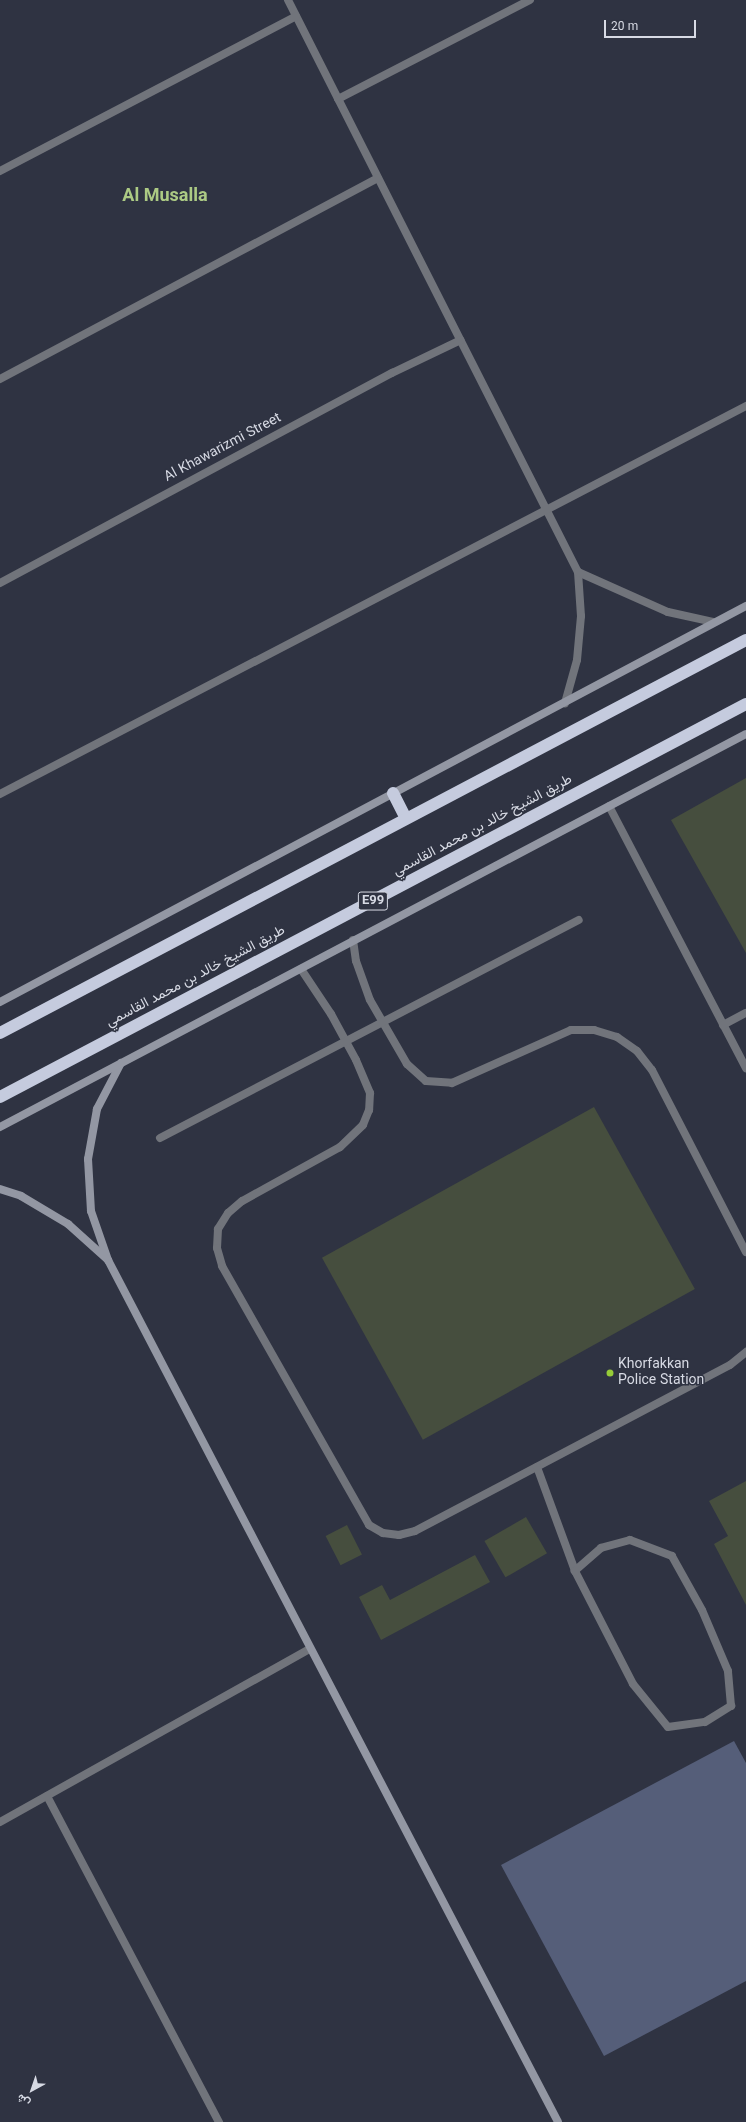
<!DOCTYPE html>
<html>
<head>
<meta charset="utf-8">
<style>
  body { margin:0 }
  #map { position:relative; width:746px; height:2122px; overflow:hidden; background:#2f3342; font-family:Georgia,Vazirmatn,serif }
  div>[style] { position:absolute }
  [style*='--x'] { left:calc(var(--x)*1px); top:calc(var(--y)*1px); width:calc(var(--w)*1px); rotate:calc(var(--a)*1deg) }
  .green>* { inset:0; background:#555e79 }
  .building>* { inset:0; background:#464e3e; transform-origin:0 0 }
  .lane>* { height:8px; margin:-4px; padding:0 4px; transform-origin:4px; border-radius:4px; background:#71747b }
  .street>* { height:8px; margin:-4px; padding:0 4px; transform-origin:4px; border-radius:4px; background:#71747b }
  .secondary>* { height:8px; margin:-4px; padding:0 4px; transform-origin:4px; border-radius:4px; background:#9397a3 }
  .highway>* { height:12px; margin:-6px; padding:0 6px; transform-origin:6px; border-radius:6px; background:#c5cbde }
  .dots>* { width:11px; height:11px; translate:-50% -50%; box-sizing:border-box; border:2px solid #2f3342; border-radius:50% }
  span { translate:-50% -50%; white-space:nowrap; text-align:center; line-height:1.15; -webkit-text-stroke:3px #2f3342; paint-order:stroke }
  .shield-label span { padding:1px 3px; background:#2f3342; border:1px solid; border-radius:3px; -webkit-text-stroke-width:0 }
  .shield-label { font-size:13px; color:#d7dae4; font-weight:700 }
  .street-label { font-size:14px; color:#d7dae4 }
  .poi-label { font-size:14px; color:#d7dae4 }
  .left { translate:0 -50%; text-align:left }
  .district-label { font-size:18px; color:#acca84; font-weight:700 }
  .north { position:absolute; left:12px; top:2070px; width:40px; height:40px; -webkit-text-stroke:3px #2f3342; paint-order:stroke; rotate:220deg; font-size:11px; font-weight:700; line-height:16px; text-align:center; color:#d7dae4 }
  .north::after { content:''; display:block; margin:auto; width:14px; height:18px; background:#d7dae4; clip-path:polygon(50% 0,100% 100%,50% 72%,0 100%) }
  .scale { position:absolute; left:604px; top:20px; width:92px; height:18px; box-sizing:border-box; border:2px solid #d7dae4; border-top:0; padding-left:5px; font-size:12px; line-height:14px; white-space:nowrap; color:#d7dae4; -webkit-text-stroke:3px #2f3342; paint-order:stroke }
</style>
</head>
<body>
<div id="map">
  <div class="green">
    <i style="clip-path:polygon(734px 1741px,746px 1763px,746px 1981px,604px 2056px,501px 1865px)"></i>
  </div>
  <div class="building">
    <i style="clip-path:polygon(746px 778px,746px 953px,671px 820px)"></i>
    <i style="left:594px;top:1107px;width:208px;height:311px;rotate:61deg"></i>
    <i style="clip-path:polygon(746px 1481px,746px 1605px,714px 1544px,728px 1536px,709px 1501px)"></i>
    <i style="left:526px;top:1517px;width:42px;height:48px;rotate:60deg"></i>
    <i style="left:347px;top:1525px;width:33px;height:24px;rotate:63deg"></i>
    <i style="clip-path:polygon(475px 1555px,490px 1582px,381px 1640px,359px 1597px,382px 1585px,390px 1600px)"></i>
  </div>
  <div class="lane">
    <i style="--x:353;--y:940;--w:21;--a:82"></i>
    <i style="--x:356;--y:961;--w:41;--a:70.3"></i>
    <i style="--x:370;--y:1000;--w:74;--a:60"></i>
    <i style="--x:407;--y:1064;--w:25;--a:42"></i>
    <i style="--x:426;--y:1081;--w:26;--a:4"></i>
    <i style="--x:452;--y:1083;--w:130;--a:-24"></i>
    <i style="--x:571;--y:1030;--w:23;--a:0"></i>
    <i style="--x:594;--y:1030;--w:24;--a:17"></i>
    <i style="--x:617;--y:1037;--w:24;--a:35"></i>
    <i style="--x:637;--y:1051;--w:24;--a:52"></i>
    <i style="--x:652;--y:1070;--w:205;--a:62.7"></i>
    <i style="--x:301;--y:969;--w:54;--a:56.3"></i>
    <i style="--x:331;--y:1014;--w:52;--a:61.5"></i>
    <i style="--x:356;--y:1060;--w:36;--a:67"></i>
    <i style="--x:370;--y:1093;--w:17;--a:93"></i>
    <i style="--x:369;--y:1110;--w:16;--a:112"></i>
    <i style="--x:363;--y:1125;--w:32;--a:136"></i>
    <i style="--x:340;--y:1147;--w:112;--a:151.1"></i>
    <i style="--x:242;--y:1201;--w:18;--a:139"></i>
    <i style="--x:228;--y:1213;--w:19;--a:122"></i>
    <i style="--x:218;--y:1229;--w:19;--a:93"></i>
    <i style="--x:217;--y:1248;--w:19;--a:74"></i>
    <i style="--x:222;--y:1266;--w:298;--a:60.4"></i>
    <i style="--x:369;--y:1525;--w:16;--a:30"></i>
    <i style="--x:383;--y:1533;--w:16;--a:7"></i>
    <i style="--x:399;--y:1535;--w:16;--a:-14"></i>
    <i style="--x:415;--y:1531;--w:356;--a:-27.8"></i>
    <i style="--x:730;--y:1365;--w:21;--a:-39"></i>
    <i style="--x:160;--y:1138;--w:472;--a:-27.5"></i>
    <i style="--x:537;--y:1467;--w:111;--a:69.9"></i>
    <i style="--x:575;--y:1571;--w:127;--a:62.8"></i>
    <i style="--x:633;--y:1684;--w:55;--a:50.9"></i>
    <i style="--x:668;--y:1727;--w:37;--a:-8"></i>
    <i style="--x:705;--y:1722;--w:31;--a:-32"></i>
    <i style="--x:731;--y:1706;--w:35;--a:-95"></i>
    <i style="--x:728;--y:1671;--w:66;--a:-113.1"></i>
    <i style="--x:702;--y:1610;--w:62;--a:-119.1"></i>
    <i style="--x:672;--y:1556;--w:45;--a:-159.1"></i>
    <i style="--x:630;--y:1540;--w:30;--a:165"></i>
    <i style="--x:601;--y:1548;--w:35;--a:139"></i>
  </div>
  <div class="street">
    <i style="--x:288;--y:0;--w:641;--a:63.12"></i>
    <i style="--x:578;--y:572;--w:44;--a:86.1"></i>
    <i style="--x:581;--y:616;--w:44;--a:95.2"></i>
    <i style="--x:577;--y:660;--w:45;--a:105.6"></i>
    <i style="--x:338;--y:99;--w:216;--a:-27.3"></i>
    <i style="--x:0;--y:171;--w:334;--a:-27.6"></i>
    <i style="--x:0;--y:379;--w:428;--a:-28"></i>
    <i style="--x:578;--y:572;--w:98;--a:24"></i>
    <i style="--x:668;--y:612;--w:46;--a:12.5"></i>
    <i style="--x:0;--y:583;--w:445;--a:-28.2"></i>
    <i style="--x:392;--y:373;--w:76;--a:-25.6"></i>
    <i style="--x:0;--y:794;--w:841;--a:-27.48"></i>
    <i style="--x:609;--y:806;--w:296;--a:62.4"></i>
    <i style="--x:723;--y:1025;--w:26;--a:-28"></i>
    <i style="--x:47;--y:1796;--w:369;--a:62.2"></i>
    <i style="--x:0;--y:1822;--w:355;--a:-29.2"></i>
  </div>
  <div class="secondary">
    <i style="--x:0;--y:1002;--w:845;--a:-27.96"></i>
    <i style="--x:121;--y:1063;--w:52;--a:117.6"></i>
    <i style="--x:97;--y:1109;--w:51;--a:100.2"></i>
    <i style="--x:88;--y:1159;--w:52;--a:86.7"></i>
    <i style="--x:91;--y:1211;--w:52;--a:70.9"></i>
    <i style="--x:108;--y:1260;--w:972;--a:62.43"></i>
    <i style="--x:0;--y:1127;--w:843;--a:-27.78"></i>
    <i style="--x:0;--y:1189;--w:22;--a:18"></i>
    <i style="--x:21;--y:1196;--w:55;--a:30.8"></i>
    <i style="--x:68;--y:1224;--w:54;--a:42"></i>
  </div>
  <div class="highway">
    <i style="--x:393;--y:793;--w:28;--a:63"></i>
    <i style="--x:0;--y:1033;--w:843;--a:-27.78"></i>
    <i style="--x:0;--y:1097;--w:843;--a:-27.78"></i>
  </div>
  <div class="dots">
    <i style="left:610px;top:1373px;background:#97cc38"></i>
  </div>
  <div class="shield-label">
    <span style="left:373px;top:901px">E99</span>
  </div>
  <div class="street-label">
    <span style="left:223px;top:448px;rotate:-28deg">Al Khawarizmi Street</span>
    <span style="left:483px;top:826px;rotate:-28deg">طريق الشيخ خالد بن محمد القاسمي</span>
    <span style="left:196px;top:977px;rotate:-28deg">طريق الشيخ خالد بن محمد القاسمي</span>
  </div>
  <div class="poi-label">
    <span class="left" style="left:618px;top:1373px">Khorfakkan<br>Police Station</span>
  </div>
  <div class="district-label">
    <span style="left:165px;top:197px">Al Musalla</span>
  </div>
  <div class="north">ش</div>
  <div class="scale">20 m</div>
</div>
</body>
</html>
